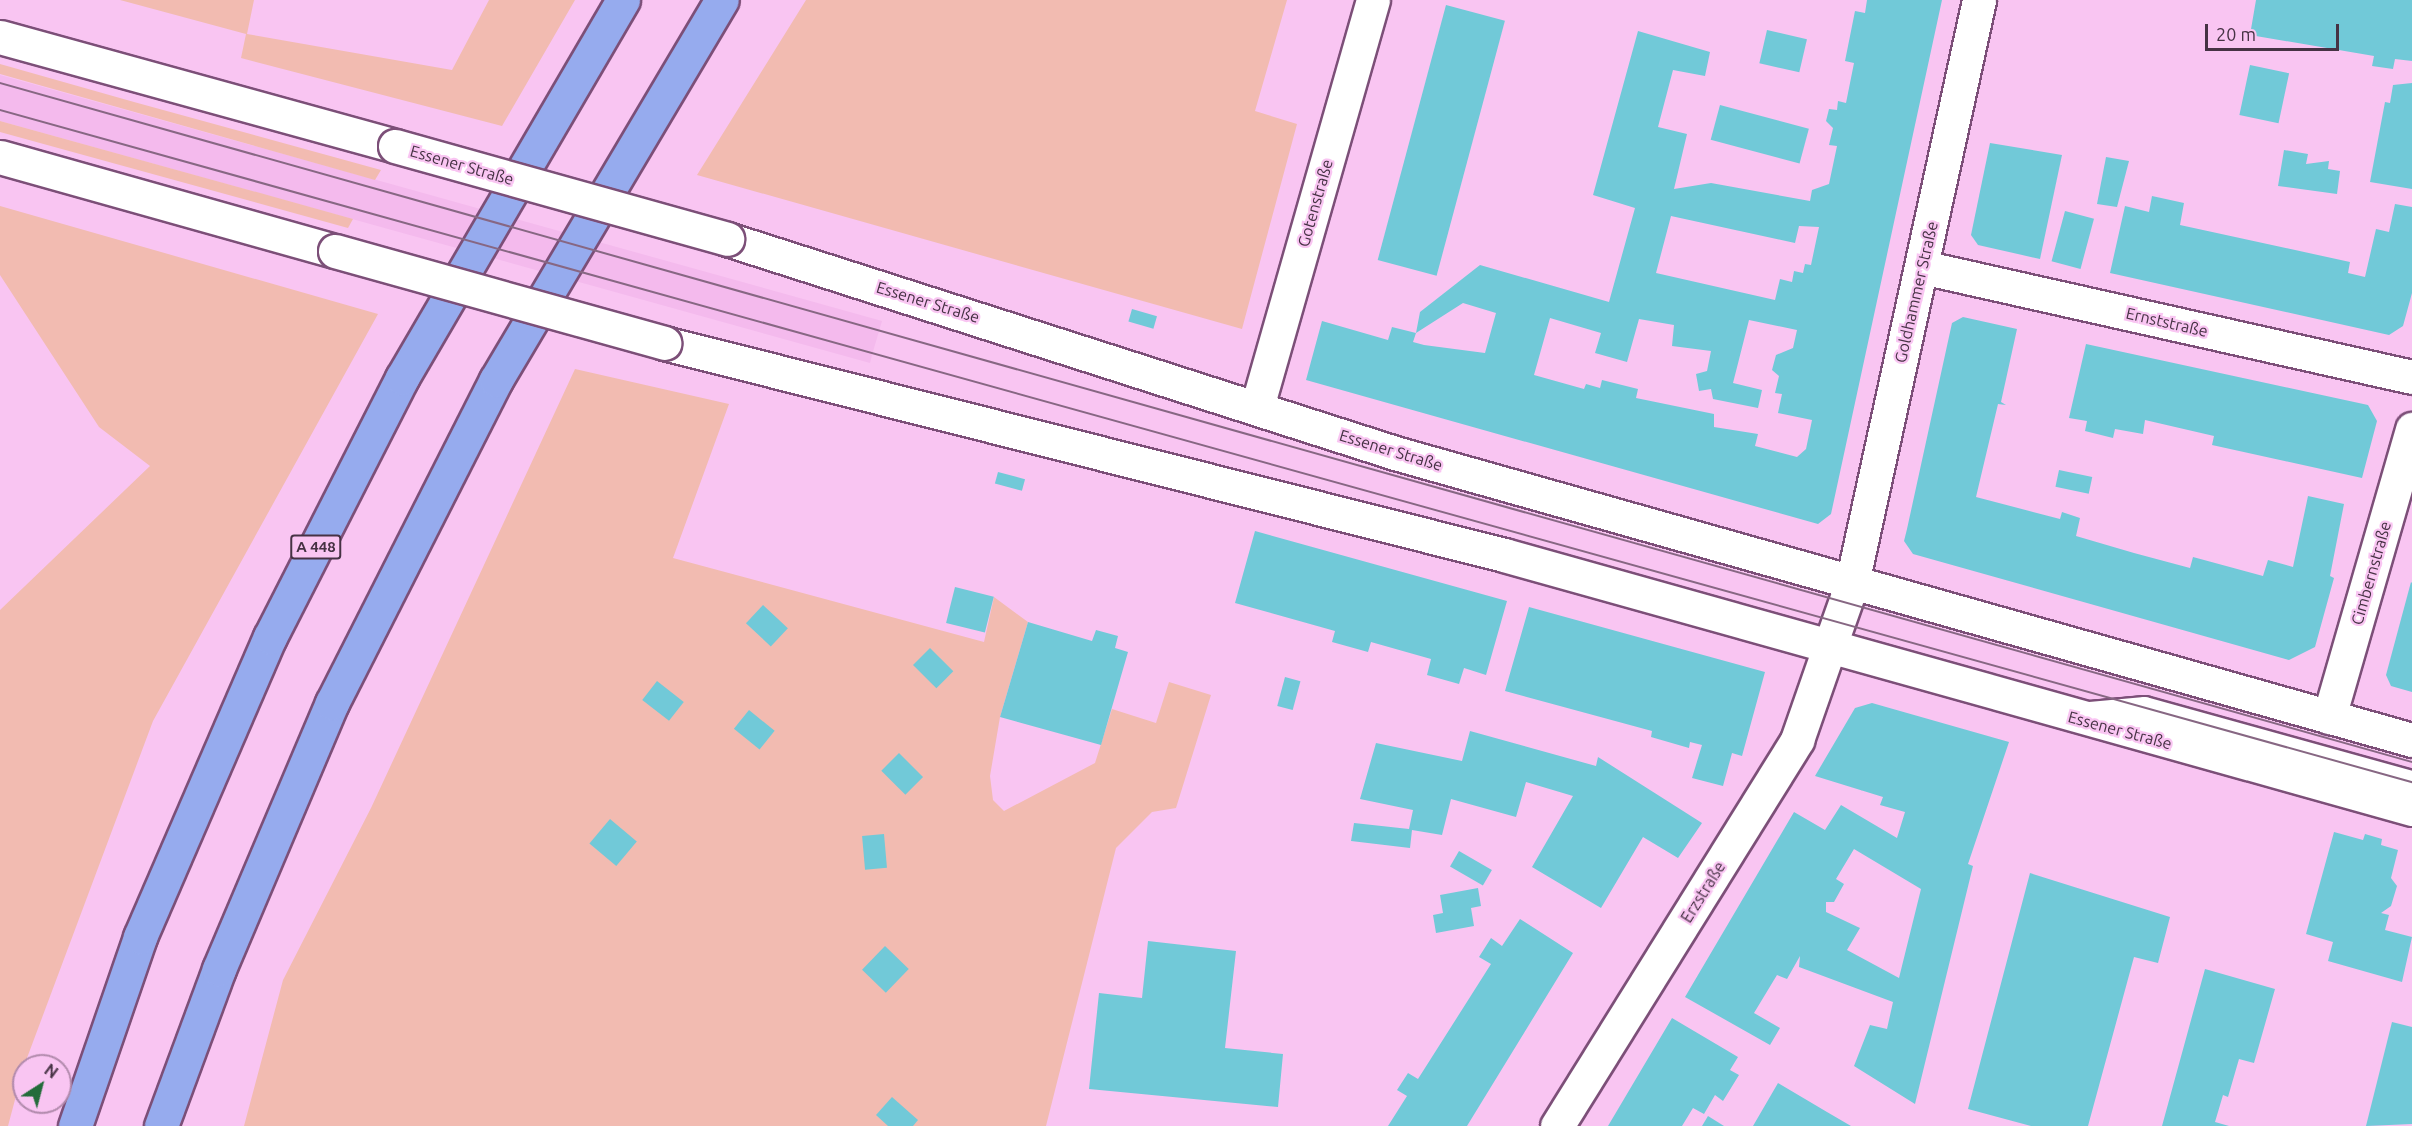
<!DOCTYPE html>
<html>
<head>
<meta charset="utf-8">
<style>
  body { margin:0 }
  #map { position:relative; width:2412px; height:1126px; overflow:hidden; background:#f9c5f2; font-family:Ubuntu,sans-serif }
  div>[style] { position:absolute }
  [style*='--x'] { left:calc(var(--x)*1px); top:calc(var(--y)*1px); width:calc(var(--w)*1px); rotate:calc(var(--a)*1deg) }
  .built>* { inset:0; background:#f4baed }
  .green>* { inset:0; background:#f2bbb1 }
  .building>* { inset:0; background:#71c9d8; transform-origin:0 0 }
  .roads { filter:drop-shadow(2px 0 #7c4f78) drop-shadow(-2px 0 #7c4f78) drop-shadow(0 2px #7c4f78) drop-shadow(0 -2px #7c4f78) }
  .service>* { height:22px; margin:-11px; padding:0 11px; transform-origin:11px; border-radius:11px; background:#fff }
  .minor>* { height:33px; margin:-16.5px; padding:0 16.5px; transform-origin:16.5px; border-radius:16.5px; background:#fff }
  .secondary>* { height:33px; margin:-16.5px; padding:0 16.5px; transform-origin:16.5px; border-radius:16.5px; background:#fff }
  .motorway>* { height:33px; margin:-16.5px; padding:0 16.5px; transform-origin:16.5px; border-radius:16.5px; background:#96abee }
  .tram>* { height:1.5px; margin:-0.75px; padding:0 0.75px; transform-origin:0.75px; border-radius:0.75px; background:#876783 }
  .bridges { filter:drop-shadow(2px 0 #7c4f78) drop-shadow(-2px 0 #7c4f78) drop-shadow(0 2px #7c4f78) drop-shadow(0 -2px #7c4f78) }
  .secondary-bridge>* { height:33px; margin:-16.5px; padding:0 16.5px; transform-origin:16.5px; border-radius:16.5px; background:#fff }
  span { translate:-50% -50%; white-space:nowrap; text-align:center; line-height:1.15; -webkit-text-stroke:4.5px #f9c5f2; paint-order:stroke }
  .shield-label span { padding:2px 4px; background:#f9c5f2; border:2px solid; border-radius:4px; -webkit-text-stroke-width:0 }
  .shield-label { font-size:15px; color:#463244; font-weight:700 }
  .street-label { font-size:16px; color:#463244 }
  .north { position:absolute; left:12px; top:1054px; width:60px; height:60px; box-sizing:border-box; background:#f9c5f2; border:2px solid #b18aac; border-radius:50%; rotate:36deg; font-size:16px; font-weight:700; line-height:24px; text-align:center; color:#463244 }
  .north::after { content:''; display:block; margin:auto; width:21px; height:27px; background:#236c3a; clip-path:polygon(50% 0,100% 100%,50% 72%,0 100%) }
  .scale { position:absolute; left:2205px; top:24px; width:134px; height:27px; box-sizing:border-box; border:3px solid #463244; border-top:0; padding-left:8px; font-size:18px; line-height:21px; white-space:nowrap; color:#463244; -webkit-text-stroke:4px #f9c5f2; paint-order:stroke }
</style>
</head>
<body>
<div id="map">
  <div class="built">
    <i style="clip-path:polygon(0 75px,882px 321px,872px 355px,870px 363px,0 121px)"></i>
  </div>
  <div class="green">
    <i style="clip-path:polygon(120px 0,254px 0,247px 34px,452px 70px,489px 0,575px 0,502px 126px,241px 58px,246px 34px)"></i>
    <i style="clip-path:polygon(806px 0,1287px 0,1255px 111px,1297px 124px,1242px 329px,697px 175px)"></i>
    <i style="clip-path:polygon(0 64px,134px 102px,381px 170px,375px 180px,0 74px)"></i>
    <i style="clip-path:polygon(0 121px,278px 198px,353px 219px,348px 228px,0 132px)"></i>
    <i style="clip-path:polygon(0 206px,378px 314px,153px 721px,24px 1066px,8px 1126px,0 1126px,0 610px,150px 466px,99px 427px,0 275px)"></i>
    <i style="clip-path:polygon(575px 369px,729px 404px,673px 558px,984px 642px,994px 597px,1028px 622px,1000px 717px,990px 776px,993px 800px,1004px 811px,1095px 763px,1112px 709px,1156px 723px,1169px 682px,1211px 695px,1176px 808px,1152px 812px,1116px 848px,1046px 1126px,244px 1126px,283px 980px,371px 808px)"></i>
  </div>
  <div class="building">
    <i style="clip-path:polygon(evenodd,1867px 0,1942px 0,1831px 514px,1818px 524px,1306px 380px,1322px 321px,1388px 340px,1392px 327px,1416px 333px,1413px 342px,1424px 345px,1485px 353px,1496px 313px,1463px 303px,1416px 333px,1420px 312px,1480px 265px,1609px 302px,1635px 208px,1593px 195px,1638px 31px,1710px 52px,1705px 76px,1673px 70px,1658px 127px,1687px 134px,1674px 189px,1711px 183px,1810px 201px,1812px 190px,1829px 184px,1837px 146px,1829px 145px,1833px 128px,1826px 121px,1829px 109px,1837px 110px,1838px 101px,1846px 103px,1854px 63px,1845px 61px,1855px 11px,1865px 13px,1867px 0,1671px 216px,1795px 243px,1799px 226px,1819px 227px,1811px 265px,1805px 264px,1803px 273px,1794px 271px,1792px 282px,1780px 279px,1775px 300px,1656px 273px,1671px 216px,1867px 0,1550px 318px,1601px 333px,1595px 353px,1627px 362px,1639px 319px,1674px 325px,1672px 346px,1711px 351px,1707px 371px,1696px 374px,1699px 391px,1711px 389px,1713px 399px,1758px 408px,1762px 390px,1733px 383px,1749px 320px,1797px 330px,1793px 348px,1776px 355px,1772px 370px,1779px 376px,1775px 393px,1782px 394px,1778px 413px,1812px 420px,1806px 449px,1797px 457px,1755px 446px,1758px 434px,1714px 427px,1714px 414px,1636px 398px,1638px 389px,1602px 380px,1600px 388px,1586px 384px,1584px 389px,1534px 375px,1550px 318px)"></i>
    <i style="clip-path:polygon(2256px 0,2412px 0,2412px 61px,2395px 59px,2393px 69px,2372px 66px,2374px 56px,2250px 35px)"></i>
    <i style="left:1446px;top:5px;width:61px;height:264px;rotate:15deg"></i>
    <i style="left:1767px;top:30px;width:41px;height:34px;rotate:13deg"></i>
    <i style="left:2250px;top:65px;width:40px;height:51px;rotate:12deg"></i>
    <i style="clip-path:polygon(2412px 83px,2412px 189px,2370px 182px,2385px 102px,2390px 103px,2393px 85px)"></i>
    <i style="left:1720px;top:105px;width:92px;height:36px;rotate:15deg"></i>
    <i style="clip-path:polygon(1990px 143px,2062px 155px,2040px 259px,1978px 245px,1971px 235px)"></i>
    <i style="clip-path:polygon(2284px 150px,2308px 154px,2306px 164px,2329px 161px,2328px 169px,2340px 171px,2337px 194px,2278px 186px)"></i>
    <i style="clip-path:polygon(2106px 157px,2129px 161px,2117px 207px,2097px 204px)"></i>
    <i style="clip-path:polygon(2152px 196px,2184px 203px,2180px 225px,2350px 262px,2348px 273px,2365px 277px,2376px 229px,2389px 232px,2395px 204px,2412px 207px,2412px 293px,2403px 326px,2389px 335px,2110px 273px,2125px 206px,2149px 212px)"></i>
    <i style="left:2065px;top:211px;width:30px;height:52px;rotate:15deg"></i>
    <i style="left:1132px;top:309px;width:26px;height:13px;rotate:16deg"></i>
    <i style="clip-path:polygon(1963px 317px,2017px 329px,2001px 402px,2006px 405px,1998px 404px,1976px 497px,2060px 519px,2062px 512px,2080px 518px,2076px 536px,2134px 553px,2190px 568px,2193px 557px,2263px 576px,2268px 560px,2293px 567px,2308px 496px,2344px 504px,2330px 576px,2334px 578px,2315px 647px,2289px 660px,1913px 554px,1904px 541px,1907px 529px,1952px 323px)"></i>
    <i style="clip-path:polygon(2086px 344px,2368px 405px,2377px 421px,2362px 478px,2212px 445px,2214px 436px,2145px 420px,2143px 434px,2115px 429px,2113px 438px,2085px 431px,2087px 421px,2069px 418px)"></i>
    <i style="left:2059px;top:470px;width:34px;height:17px;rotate:12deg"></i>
    <i style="left:998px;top:472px;width:28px;height:12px;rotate:15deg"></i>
    <i style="clip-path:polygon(1255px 531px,1507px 601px,1486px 675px,1464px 668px,1459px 684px,1427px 675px,1431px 659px,1371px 642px,1368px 652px,1332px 642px,1335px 631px,1235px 603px)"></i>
    <i style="clip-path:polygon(2411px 582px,2412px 583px,2412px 692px,2391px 686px,2386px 675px)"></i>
    <i style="left:955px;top:587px;width:40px;height:37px;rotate:14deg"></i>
    <i style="left:763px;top:605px;width:34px;height:25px;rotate:43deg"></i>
    <i style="clip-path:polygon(1529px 607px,1765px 672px,1742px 756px,1732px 753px,1723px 786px,1692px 778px,1702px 745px,1690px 742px,1689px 748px,1651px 737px,1652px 731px,1505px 691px)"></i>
    <i style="clip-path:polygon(1028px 622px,1092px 641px,1096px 630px,1118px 636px,1115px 648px,1128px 652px,1101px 745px,1000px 717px)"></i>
    <i style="left:930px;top:648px;width:33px;height:24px;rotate:45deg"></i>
    <i style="left:1285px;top:677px;width:16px;height:30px;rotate:15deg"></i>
    <i style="left:657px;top:681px;width:34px;height:24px;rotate:38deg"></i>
    <i style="clip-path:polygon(evenodd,1872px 703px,2009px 742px,1968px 864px,1973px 866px,1915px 1104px,1854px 1066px,1870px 1025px,1887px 1029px,1893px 1002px,1799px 967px,1800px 956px,1787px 979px,1777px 975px,1754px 1013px,1780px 1028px,1770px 1045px,1685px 997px,1794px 812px,1825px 830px,1841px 805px,1897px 838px,1905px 812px,1880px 805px,1883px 797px,1815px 776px,1855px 708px,1872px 703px,1854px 849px,1921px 889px,1899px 978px,1847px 950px,1860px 928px,1826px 912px,1826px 902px,1834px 902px,1844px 884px,1836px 879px,1854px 849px)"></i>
    <i style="left:749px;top:710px;width:33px;height:24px;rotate:39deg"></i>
    <i style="clip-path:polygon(1470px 731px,1596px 766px,1598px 757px,1702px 823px,1678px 858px,1643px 837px,1601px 908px,1532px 867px,1573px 796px,1526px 782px,1516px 817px,1451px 799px,1442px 835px,1412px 830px,1410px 848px,1351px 841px,1354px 823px,1409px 829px,1413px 810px,1360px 799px,1376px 743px,1462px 761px)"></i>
    <i style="left:899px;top:753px;width:34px;height:25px;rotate:45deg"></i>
    <i style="left:610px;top:819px;width:35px;height:32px;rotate:40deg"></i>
    <i style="clip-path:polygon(2334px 832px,2363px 840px,2365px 834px,2382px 839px,2381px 845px,2398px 850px,2391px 878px,2397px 886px,2391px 906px,2381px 913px,2389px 915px,2385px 930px,2412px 937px,2402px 982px,2328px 961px,2333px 942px,2306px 934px)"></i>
    <i style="left:884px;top:834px;width:34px;height:22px;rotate:85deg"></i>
    <i style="left:1459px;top:851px;width:38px;height:18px;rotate:30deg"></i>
    <i style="clip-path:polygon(2030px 873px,2170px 917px,2158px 963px,2134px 957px,2088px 1126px,2031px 1126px,1968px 1109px)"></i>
    <i style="clip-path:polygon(1478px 888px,1481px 906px,1471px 908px,1474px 926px,1436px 933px,1433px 915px,1443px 913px,1440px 895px)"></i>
    <i style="clip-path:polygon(1520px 919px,1573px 953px,1467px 1126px,1388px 1126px,1407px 1096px,1397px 1090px,1408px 1073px,1418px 1079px,1491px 964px,1479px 957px,1491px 938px,1502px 946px)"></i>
    <i style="clip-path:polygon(1148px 941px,1236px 951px,1225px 1048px,1283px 1054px,1278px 1107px,1089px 1089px,1099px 993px,1142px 998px)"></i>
    <i style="left:885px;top:946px;width:33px;height:33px;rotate:44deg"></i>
    <i style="clip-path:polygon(2205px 969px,2275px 989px,2254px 1063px,2239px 1059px,2228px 1097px,2223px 1095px,2215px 1122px,2229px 1126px,2162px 1126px)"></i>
    <i style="clip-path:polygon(1672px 1018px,1738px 1057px,1730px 1070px,1739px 1075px,1723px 1101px,1715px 1095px,1704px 1114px,1693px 1108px,1682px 1126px,1608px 1126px)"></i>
    <i style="clip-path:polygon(2392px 1022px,2412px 1027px,2412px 1124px,2366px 1126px)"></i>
    <i style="clip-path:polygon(1778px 1083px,1827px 1112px,1851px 1126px,1753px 1126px)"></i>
    <i style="clip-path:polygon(892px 1097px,918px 1120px,913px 1126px,888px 1126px,876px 1115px)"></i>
    <i style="clip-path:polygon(1708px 1116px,1724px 1126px,1702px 1126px)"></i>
  </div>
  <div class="roads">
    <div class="service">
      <i style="--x:2090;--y:713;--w:55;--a:-5.2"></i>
      <i style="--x:2145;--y:708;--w:277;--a:15.5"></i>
    </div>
    <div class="minor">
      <i style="--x:1922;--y:267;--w:502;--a:12.65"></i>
      <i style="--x:1257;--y:407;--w:423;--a:-74.1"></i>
      <i style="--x:1852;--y:583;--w:597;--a:-77.71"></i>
      <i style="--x:2329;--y:717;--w:300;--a:-73.9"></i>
      <i style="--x:1557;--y:1126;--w:455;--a:-58.1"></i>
      <i style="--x:1797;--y:740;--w:97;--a:-70.8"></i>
    </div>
    <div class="secondary">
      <i style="--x:0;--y:37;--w:410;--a:15.4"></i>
      <i style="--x:0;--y:157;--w:348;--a:15.7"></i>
      <i style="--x:727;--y:239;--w:701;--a:17.76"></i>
      <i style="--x:1395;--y:453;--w:1057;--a:15.76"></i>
      <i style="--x:664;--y:343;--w:866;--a:14.16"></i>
      <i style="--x:1504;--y:555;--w:943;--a:15.63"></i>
      <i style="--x:1829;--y:648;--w:69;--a:-70.5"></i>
    </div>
    <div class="motorway">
      <i style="--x:75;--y:1126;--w:200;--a:-71"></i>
      <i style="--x:140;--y:937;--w:327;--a:-66.6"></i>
      <i style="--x:270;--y:637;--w:291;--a:-63"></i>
      <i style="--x:402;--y:378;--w:438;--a:-59.7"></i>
      <i style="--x:161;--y:1126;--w:167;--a:-69.7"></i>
      <i style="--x:219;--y:969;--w:289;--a:-67"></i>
      <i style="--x:332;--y:703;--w:362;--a:-63.1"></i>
      <i style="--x:496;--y:380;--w:442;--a:-59.3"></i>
    </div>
  </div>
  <div class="tram">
    <i style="--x:0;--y:83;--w:2506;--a:15.72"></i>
    <i style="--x:0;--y:110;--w:2504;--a:15.57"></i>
  </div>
  <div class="bridges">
    <div class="secondary-bridge">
      <i style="--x:395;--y:146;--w:345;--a:15.6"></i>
      <i style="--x:335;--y:251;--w:342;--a:15.6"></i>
    </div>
  </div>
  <div class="shield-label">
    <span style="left:316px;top:547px">A 448</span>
  </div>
  <div class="street-label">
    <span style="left:462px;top:165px;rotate:16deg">Essener Straße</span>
    <span style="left:1315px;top:203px;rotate:-74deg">Gotenstraße</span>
    <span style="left:1916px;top:292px;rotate:-77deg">Goldhammer Straße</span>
    <span style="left:928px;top:302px;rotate:17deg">Essener Straße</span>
    <span style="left:2167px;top:322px;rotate:13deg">Ernststraße</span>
    <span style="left:1391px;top:450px;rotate:17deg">Essener Straße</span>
    <span style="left:2371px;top:573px;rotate:-74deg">Cimbernstraße</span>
    <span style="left:2120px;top:730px;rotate:15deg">Essener Straße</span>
    <span style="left:1703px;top:892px;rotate:-58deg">Erzstraße</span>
  </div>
  <div class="north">N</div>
  <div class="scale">20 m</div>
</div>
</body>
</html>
